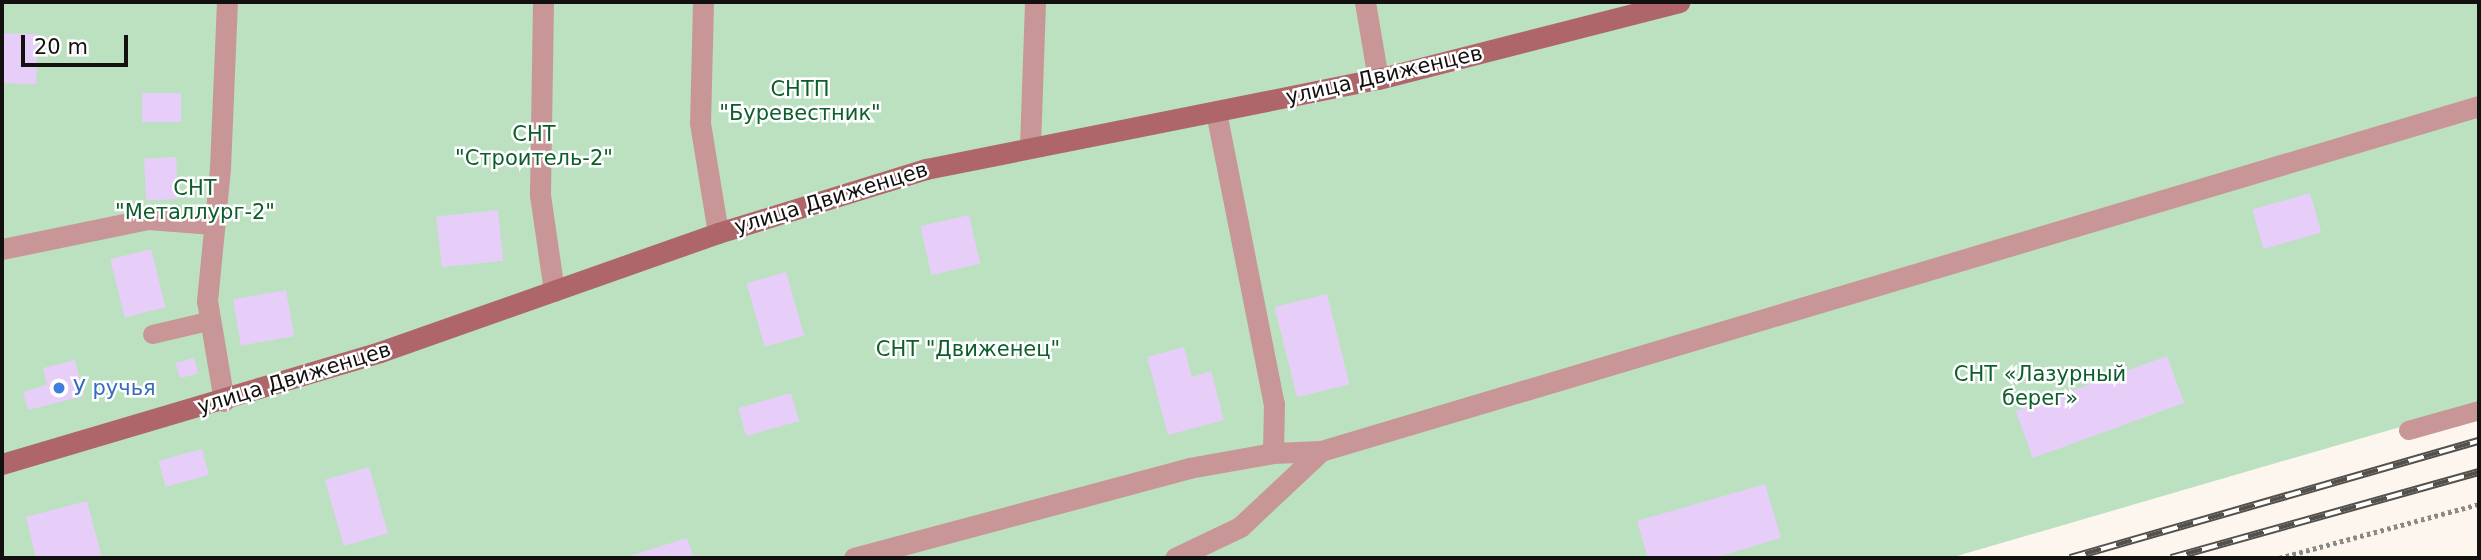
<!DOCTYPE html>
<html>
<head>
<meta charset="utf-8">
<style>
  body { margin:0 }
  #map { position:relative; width:2481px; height:560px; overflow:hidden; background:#fcf6ef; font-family:"DejaVu Sans",sans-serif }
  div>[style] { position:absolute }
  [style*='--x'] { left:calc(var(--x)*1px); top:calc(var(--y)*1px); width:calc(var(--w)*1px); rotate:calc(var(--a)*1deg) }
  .green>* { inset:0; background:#bbe1c1 }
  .building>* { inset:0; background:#e7cef8; transform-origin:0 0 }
  .path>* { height:4.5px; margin-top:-2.25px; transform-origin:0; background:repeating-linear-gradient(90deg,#8c8883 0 3.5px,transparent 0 7px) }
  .lane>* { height:19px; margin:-9.5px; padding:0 9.5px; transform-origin:9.5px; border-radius:9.5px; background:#c99698 }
  .street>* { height:21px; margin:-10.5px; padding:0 10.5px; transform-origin:10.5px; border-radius:10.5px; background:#c99698 }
  .secondary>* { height:21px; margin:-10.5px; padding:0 10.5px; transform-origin:10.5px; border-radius:10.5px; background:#ae666b }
  .rail>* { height:8px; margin-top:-4px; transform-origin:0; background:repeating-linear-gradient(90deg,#fff 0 16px,#54514d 0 32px); box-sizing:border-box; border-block:2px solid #54514d }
  .dots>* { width:19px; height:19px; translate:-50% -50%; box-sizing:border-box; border:4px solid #fff; border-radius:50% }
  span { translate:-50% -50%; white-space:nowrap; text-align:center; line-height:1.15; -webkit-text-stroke:5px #fff; paint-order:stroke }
  .street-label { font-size:21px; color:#13110f }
  .park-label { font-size:21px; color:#0e5d2c }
  .shop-label { font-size:21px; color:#366cbe }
  .left { translate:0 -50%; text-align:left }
  .frame { position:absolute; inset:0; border:4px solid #13110f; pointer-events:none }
  .scale { position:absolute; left:21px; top:35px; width:107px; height:32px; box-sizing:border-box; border:4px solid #13110f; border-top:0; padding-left:9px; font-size:21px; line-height:24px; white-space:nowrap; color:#13110f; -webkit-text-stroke:5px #fff; paint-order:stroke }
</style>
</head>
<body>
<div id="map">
  <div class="green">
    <i style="clip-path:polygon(2px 2px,2479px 2px,2479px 404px,1950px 558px,2px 558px)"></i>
  </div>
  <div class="building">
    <i style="left:2px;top:33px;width:36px;height:50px;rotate:2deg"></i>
    <i style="left:142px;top:93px;width:39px;height:29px"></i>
    <i style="left:176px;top:157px;width:42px;height:32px;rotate:87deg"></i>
    <i style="left:2310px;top:193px;width:41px;height:60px;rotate:74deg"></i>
    <i style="left:498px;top:210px;width:51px;height:62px;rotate:84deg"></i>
    <i style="left:969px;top:215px;width:50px;height:50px;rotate:77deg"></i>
    <i style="left:151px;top:249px;width:60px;height:42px;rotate:76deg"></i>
    <i style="left:786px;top:272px;width:66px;height:41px;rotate:74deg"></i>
    <i style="left:286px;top:290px;width:47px;height:54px;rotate:80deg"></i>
    <i style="left:1327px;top:294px;width:93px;height:54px;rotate:76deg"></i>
    <i style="clip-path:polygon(1184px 347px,1192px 377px,1211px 371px,1224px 420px,1168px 435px,1147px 357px)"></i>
    <i style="left:2167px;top:356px;width:50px;height:161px;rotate:70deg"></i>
    <i style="left:194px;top:358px;width:16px;height:19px;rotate:75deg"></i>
    <i style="clip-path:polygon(75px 360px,84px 396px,28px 410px,23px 392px,47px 385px,43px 368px)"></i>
    <i style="left:791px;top:393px;width:29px;height:55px;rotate:74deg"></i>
    <i style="left:202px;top:449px;width:27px;height:45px;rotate:75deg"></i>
    <i style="left:369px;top:467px;width:69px;height:46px;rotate:74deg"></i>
    <i style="clip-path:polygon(1765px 484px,1781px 538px,1713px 558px,1648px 558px,1637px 521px)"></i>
    <i style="clip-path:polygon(87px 501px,102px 558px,36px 558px,26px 517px)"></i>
    <i style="clip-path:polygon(687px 538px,694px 558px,623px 558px)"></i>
  </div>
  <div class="path">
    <i style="--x:2279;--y:558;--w:207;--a:-15.1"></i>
  </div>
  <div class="lane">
    <i style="--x:152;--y:334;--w:57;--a:-13.1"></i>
    <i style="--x:2408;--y:430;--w:74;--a:-15.7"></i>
  </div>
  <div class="street">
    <i style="--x:543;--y:2;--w:193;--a:90.9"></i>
    <i style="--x:540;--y:195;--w:97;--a:81.7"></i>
    <i style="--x:703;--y:2;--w:121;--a:91.4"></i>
    <i style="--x:700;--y:123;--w:111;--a:80.7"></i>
    <i style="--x:1365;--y:2;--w:78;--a:80.4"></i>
    <i style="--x:1216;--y:112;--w:298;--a:78.8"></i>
    <i style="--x:1274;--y:404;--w:49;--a:91.2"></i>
    <i style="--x:1030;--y:146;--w:144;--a:-88"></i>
    <i style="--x:2;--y:249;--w:149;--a:-11.6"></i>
    <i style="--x:148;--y:219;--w:65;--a:4.4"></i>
    <i style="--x:224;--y:401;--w:101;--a:-99.6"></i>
    <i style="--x:207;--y:301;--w:134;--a:-84.4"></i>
    <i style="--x:220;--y:168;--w:166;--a:-87.6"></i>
    <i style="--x:854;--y:558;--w:347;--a:-15"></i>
    <i style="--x:1189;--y:468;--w:85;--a:-10.1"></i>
    <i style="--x:1273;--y:453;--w:48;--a:-2.4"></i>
    <i style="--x:1321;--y:451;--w:1208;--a:-16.59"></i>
    <i style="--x:1175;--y:558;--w:72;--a:-25.5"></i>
    <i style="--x:1240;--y:527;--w:111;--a:-43.2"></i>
  </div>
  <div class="secondary">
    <i style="--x:2;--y:464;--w:394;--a:-16.5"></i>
    <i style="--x:380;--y:352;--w:358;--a:-19.4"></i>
    <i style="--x:718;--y:233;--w:218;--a:-17.1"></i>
    <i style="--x:926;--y:169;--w:461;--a:-11.3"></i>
    <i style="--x:1378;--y:79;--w:311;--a:-14.3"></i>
  </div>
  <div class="rail">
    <i style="--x:2070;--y:558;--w:425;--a:-16"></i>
    <i style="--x:2171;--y:558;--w:320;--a:-15.6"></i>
  </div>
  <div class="dots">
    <i style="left:59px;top:388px;background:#3f7fe0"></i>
  </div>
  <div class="street-label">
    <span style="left:1384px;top:75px;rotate:-13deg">улица Движенцев</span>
    <span style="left:831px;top:198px;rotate:-17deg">улица Движенцев</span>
    <span style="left:294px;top:378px;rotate:-17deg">улица Движенцев</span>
  </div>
  <div class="park-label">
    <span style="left:800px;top:101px">СНТП<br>"Буревестник"</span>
    <span style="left:534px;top:146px">СНТ<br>"Строитель-2"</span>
    <span style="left:195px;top:200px">СНТ<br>"Металлург-2"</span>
    <span style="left:968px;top:349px">СНТ "Движенец"</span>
    <span style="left:2040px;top:386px">СНТ «Лазурный<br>берег»</span>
  </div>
  <div class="shop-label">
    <span class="left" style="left:73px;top:388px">У ручья</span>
  </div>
  <div class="frame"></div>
  <div class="scale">20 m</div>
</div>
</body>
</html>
